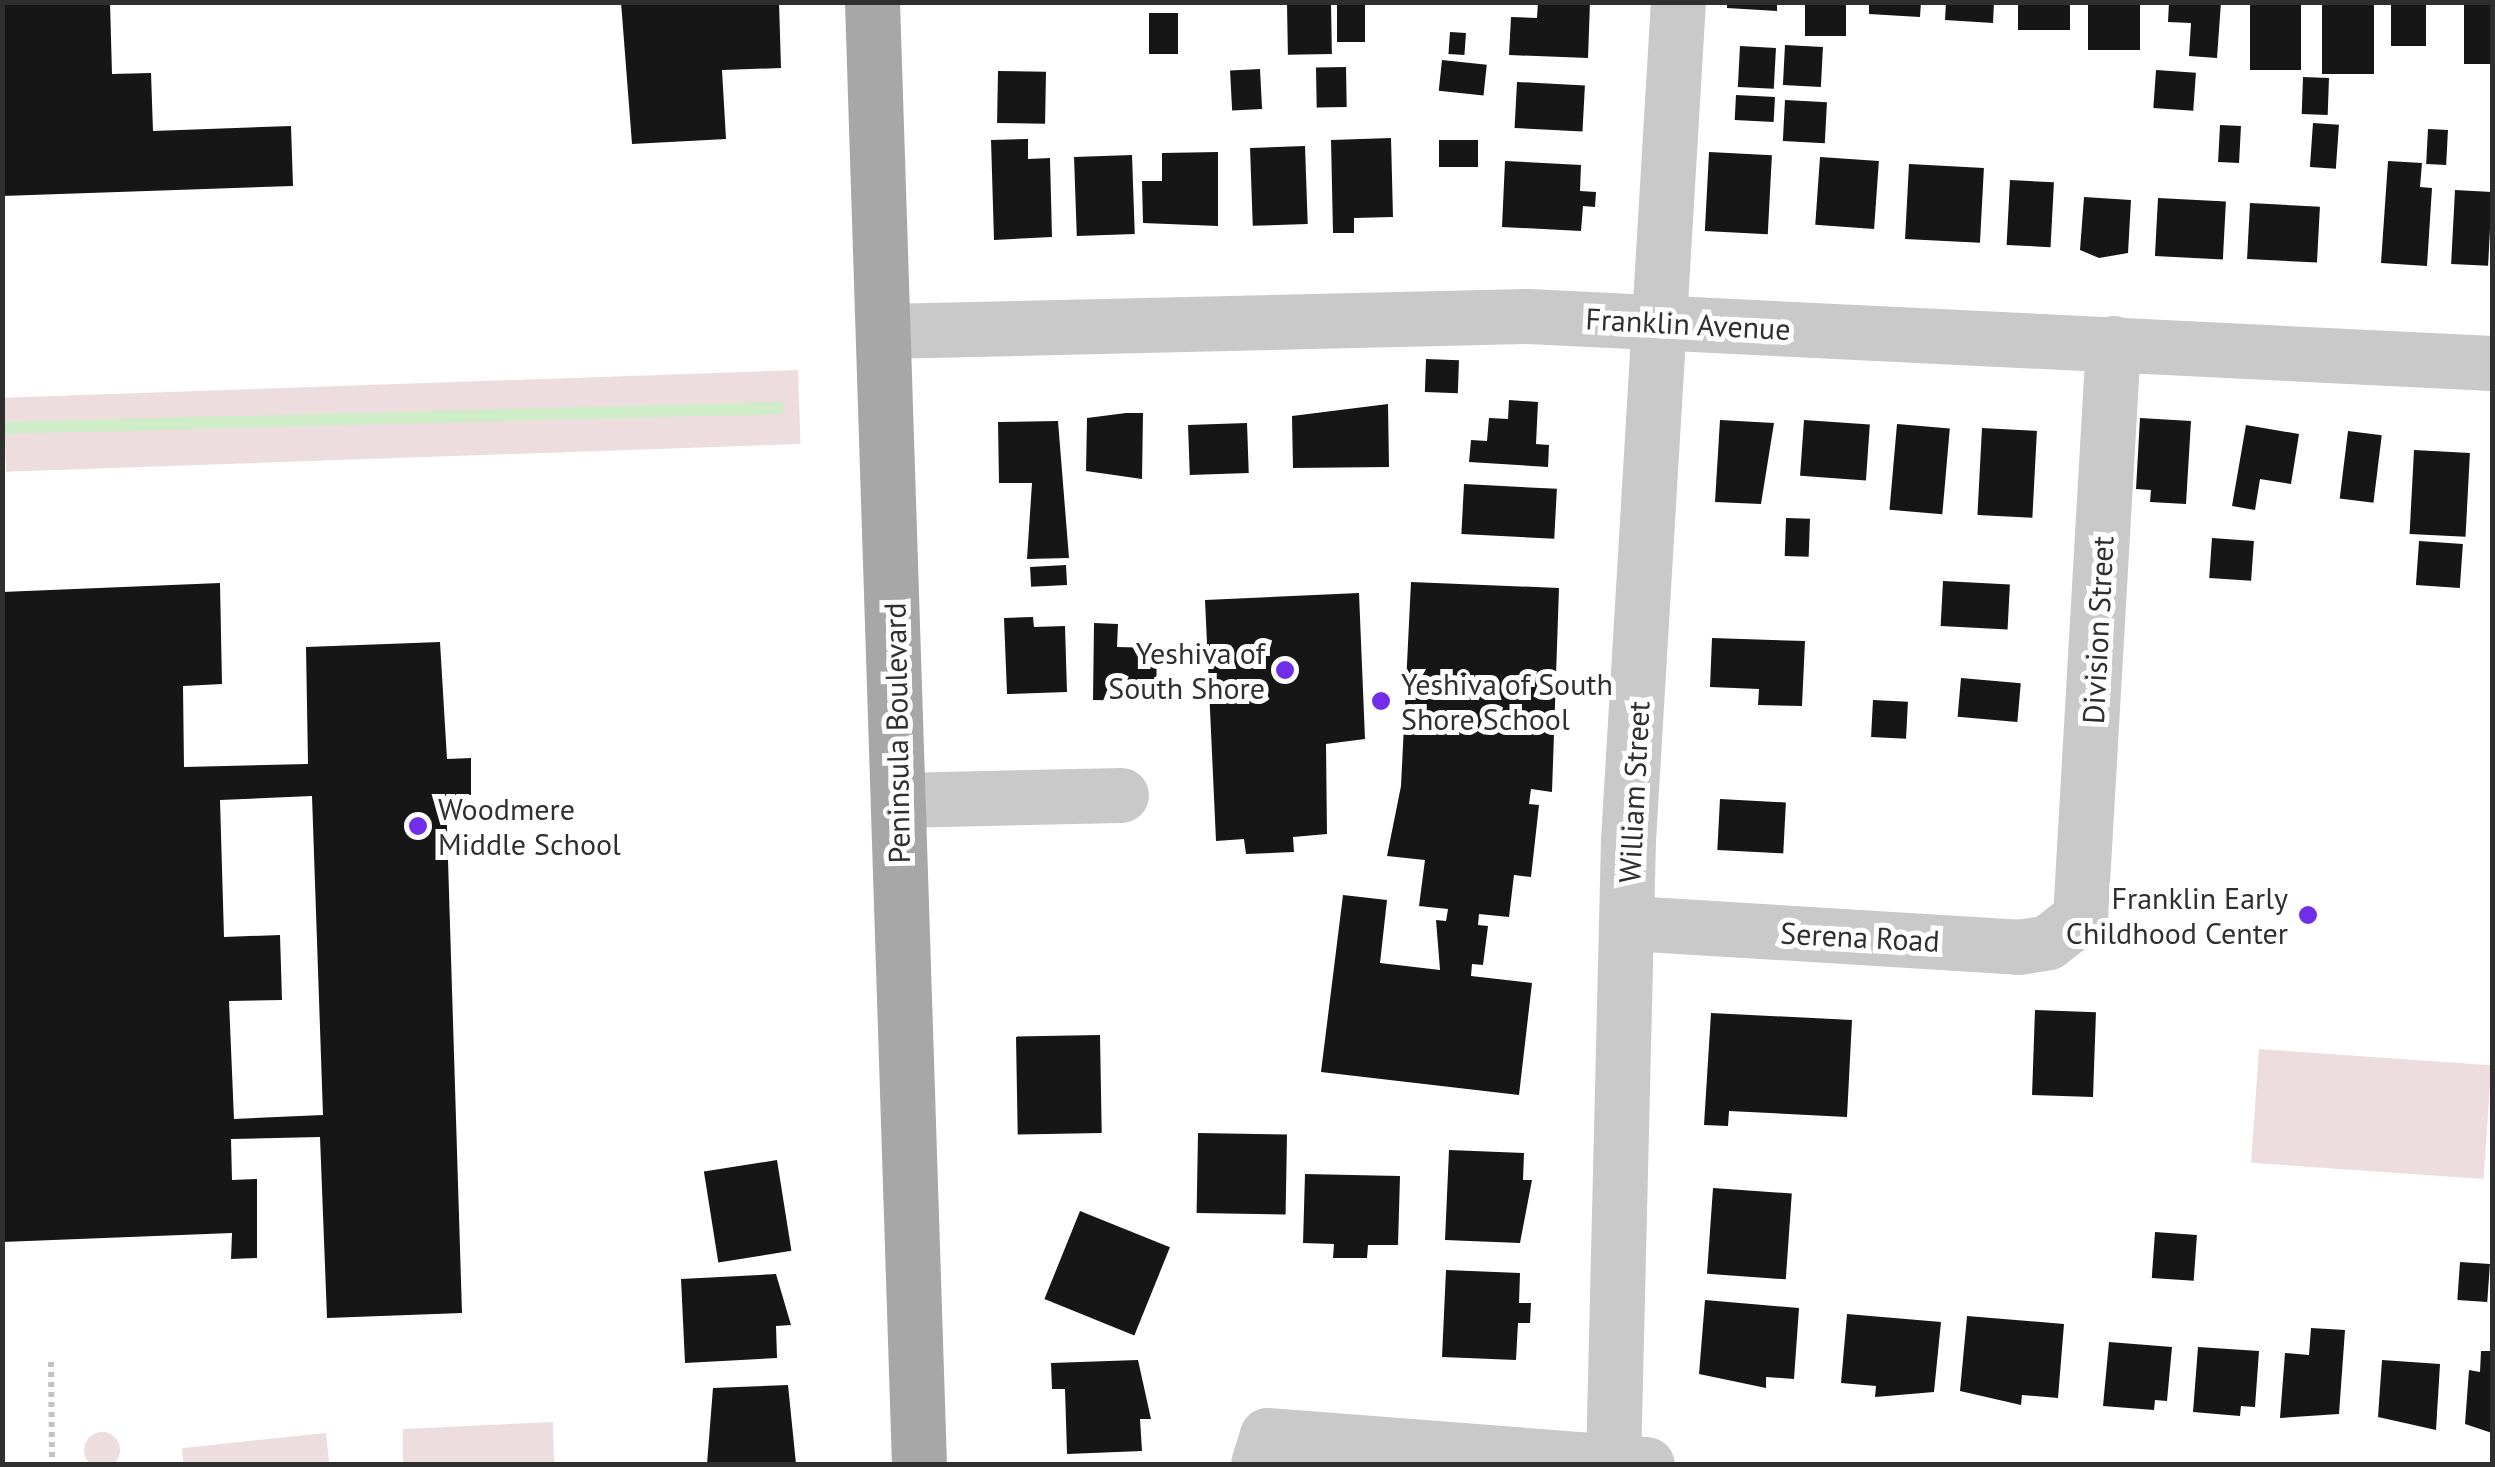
<!DOCTYPE html>
<html>
<head>
<meta charset="utf-8">
<style>
  body { margin:0 }
  #map { position:relative; width:2495px; height:1467px; overflow:hidden; background:#fff; font-family:"PT Sans",sans-serif }
  div>[style] { position:absolute }
  [style*='--x'] { left:calc(var(--x)*1px); top:calc(var(--y)*1px); width:calc(var(--w)*1px); rotate:calc(var(--a)*1deg) }
  .green>* { inset:0; background:#edddde; transform-origin:0 0 }
  .round { border-radius:50% }
  .stream>* { height:12px; margin:-6px; padding:0 6px; transform-origin:6px; border-radius:6px; background:#cfedc9 }
  .building>* { inset:0; background:#161616; transform-origin:0 0 }
  .path>* { height:6px; margin-top:-3px; transform-origin:0; background:repeating-linear-gradient(90deg,#c3c3c3 0 5px,transparent 0 10px) }
  .minor>* { height:55px; margin:-27.5px; padding:0 27.5px; transform-origin:27.5px; border-radius:27.5px; background:#c9c9c9 }
  .major>* { height:55px; margin:-27.5px; padding:0 27.5px; transform-origin:27.5px; border-radius:27.5px; background:#a7a7a7 }
  .dots>* { width:28px; height:28px; translate:-50% -50%; box-sizing:border-box; border:5px solid #fff; border-radius:50% }
  span { translate:-50% -50%; white-space:nowrap; text-align:center; line-height:1.15; -webkit-text-stroke:10px #fff; paint-order:stroke }
  .street-label { font-size:30px; color:#2f2f2f }
  .poi-label { font-size:30px; color:#2f2f2f }
  .right { translate:-100% -50%; text-align:right }
  .left { translate:0 -50%; text-align:left }
  .frame { position:absolute; inset:0; border:5px solid #2f2f2f; pointer-events:none }
</style>
</head>
<body>
<div id="map">
  <div class="green">
    <i style="left:798px;top:370px;width:74px;height:795px;rotate:88deg"></i>
    <i style="left:2259px;top:1049px;width:233px;height:114px;rotate:4deg"></i>
    <i style="clip-path:polygon(553px 1422px,554px 1464px,403px 1464px,403px 1429px)"></i>
    <i class="round" style="left:84px;top:1432px;width:36px;height:36px"></i>
    <i style="left:326px;top:1433px;width:31px;height:145px;rotate:84deg"></i>
  </div>
  <div class="stream">
    <i style="--x:2;--y:428;--w:777;--a:-1.47"></i>
  </div>
  <div class="building">
    <i style="clip-path:polygon(2px 2px,110px 2px,112px 74px,151px 73px,153px 131px,291px 126px,293px 186px,2px 196px)"></i>
    <i style="clip-path:polygon(621px 2px,779px 2px,781px 68px,722px 70px,726px 139px,632px 144px)"></i>
    <i style="left:1337px;top:2px;width:28px;height:40px"></i>
    <i style="clip-path:polygon(1538px 2px,1590px 2px,1588px 58px,1509px 55px,1511px 17px,1537px 18px)"></i>
    <i style="clip-path:polygon(1727px 2px,1777px 2px,1777px 11px,1727px 8px)"></i>
    <i style="left:1805px;top:2px;width:41px;height:34px"></i>
    <i style="clip-path:polygon(1869px 2px,1921px 2px,1920px 17px,1869px 14px)"></i>
    <i style="clip-path:polygon(1946px 2px,1994px 2px,1993px 23px,1945px 20px)"></i>
    <i style="left:2018px;top:2px;width:52px;height:28px"></i>
    <i style="left:2088px;top:2px;width:52px;height:48px"></i>
    <i style="clip-path:polygon(2169px 2px,2221px 2px,2217px 58px,2189px 56px,2191px 23px,2168px 22px)"></i>
    <i style="left:2250px;top:2px;width:51px;height:68px"></i>
    <i style="left:2322px;top:2px;width:52px;height:72px"></i>
    <i style="left:2391px;top:2px;width:35px;height:44px"></i>
    <i style="left:2464px;top:2px;width:28px;height:62px"></i>
    <i style="left:1331px;top:3px;width:51px;height:44px;rotate:89deg"></i>
    <i style="left:1178px;top:13px;width:41px;height:29px;rotate:90deg"></i>
    <i style="left:1450px;top:32px;width:16px;height:22px;rotate:4deg"></i>
    <i style="left:1785px;top:45px;width:38px;height:40px;rotate:3deg"></i>
    <i style="left:1740px;top:46px;width:36px;height:41px;rotate:3deg"></i>
    <i style="left:1442px;top:60px;width:45px;height:31px;rotate:6deg"></i>
    <i style="left:1346px;top:67px;width:40px;height:30px;rotate:89deg"></i>
    <i style="left:1260px;top:69px;width:40px;height:30px;rotate:87deg"></i>
    <i style="left:2156px;top:70px;width:40px;height:38px;rotate:4deg"></i>
    <i style="left:998px;top:71px;width:48px;height:52px;rotate:1deg"></i>
    <i style="left:2303px;top:77px;width:26px;height:37px;rotate:2deg"></i>
    <i style="left:1517px;top:82px;width:68px;height:46px;rotate:3deg"></i>
    <i style="left:1736px;top:95px;width:39px;height:25px;rotate:3deg"></i>
    <i style="left:1785px;top:100px;width:42px;height:41px;rotate:3deg"></i>
    <i style="left:2313px;top:123px;width:26px;height:44px;rotate:4deg"></i>
    <i style="left:2220px;top:125px;width:21px;height:37px;rotate:3deg"></i>
    <i style="left:2428px;top:129px;width:20px;height:35px;rotate:3deg"></i>
    <i style="clip-path:polygon(1391px 138px,1393px 217px,1354px 218px,1354px 233px,1333px 233px,1331px 140px)"></i>
    <i style="clip-path:polygon(1028px 139px,1028px 159px,1050px 158px,1052px 237px,994px 240px,991px 140px)"></i>
    <i style="left:1439px;top:140px;width:39px;height:27px"></i>
    <i style="left:1305px;top:146px;width:78px;height:55px;rotate:88deg"></i>
    <i style="clip-path:polygon(1218px 152px,1218px 226px,1143px 223px,1142px 181px,1162px 181px,1162px 153px)"></i>
    <i style="left:1709px;top:152px;width:63px;height:79px;rotate:3deg"></i>
    <i style="left:1132px;top:155px;width:79px;height:58px;rotate:88deg"></i>
    <i style="left:1820px;top:157px;width:59px;height:68px;rotate:4deg"></i>
    <i style="clip-path:polygon(1505px 161px,1581px 165px,1580px 191px,1596px 192px,1595px 207px,1583px 206px,1581px 231px,1502px 227px)"></i>
    <i style="clip-path:polygon(2388px 161px,2422px 163px,2420px 187px,2432px 188px,2427px 266px,2381px 263px)"></i>
    <i style="left:1909px;top:164px;width:75px;height:75px;rotate:3deg"></i>
    <i style="left:2010px;top:180px;width:44px;height:65px;rotate:3deg"></i>
    <i style="left:2455px;top:190px;width:37px;height:74px;rotate:3deg"></i>
    <i style="clip-path:polygon(2084px 197px,2131px 200px,2128px 253px,2099px 258px,2080px 250px)"></i>
    <i style="left:2158px;top:198px;width:68px;height:58px;rotate:3deg"></i>
    <i style="left:2250px;top:203px;width:70px;height:56px;rotate:3deg"></i>
    <i style="left:1426px;top:359px;width:33px;height:33px;rotate:2deg"></i>
    <i style="clip-path:polygon(1509px 400px,1538px 402px,1536px 444px,1549px 445px,1548px 467px,1469px 462px,1471px 440px,1487px 441px,1489px 418px,1508px 419px)"></i>
    <i style="clip-path:polygon(1388px 404px,1389px 467px,1293px 468px,1292px 416px)"></i>
    <i style="clip-path:polygon(1126px 413px,1143px 413px,1142px 479px,1086px 471px,1087px 418px)"></i>
    <i style="clip-path:polygon(2140px 418px,2191px 421px,2186px 504px,2150px 502px,2151px 490px,2136px 489px)"></i>
    <i style="clip-path:polygon(1720px 420px,1774px 423px,1761px 504px,1715px 502px)"></i>
    <i style="left:1804px;top:420px;width:66px;height:56px;rotate:4deg"></i>
    <i style="clip-path:polygon(1058px 421px,1069px 558px,1027px 559px,1032px 483px,999px 483px,998px 422px)"></i>
    <i style="left:1247px;top:423px;width:50px;height:59px;rotate:88deg"></i>
    <i style="left:1897px;top:424px;width:53px;height:86px;rotate:5deg"></i>
    <i style="clip-path:polygon(2246px 425px,2299px 434px,2291px 484px,2260px 479px,2255px 510px,2232px 506px)"></i>
    <i style="left:1982px;top:428px;width:55px;height:87px;rotate:3deg"></i>
    <i style="left:2348px;top:431px;width:34px;height:68px;rotate:7deg"></i>
    <i style="left:2414px;top:450px;width:56px;height:84px;rotate:3deg"></i>
    <i style="left:1464px;top:484px;width:93px;height:50px;rotate:3deg"></i>
    <i style="left:1786px;top:518px;width:24px;height:38px;rotate:2deg"></i>
    <i style="left:2212px;top:538px;width:42px;height:40px;rotate:4deg"></i>
    <i style="left:2419px;top:541px;width:44px;height:44px;rotate:4deg"></i>
    <i style="left:1066px;top:565px;width:20px;height:36px;rotate:87deg"></i>
    <i style="left:1943px;top:581px;width:67px;height:45px;rotate:3deg"></i>
    <i style="clip-path:polygon(1411px 582px,1559px 588px,1552px 792px,1531px 789px,1529px 804px,1539px 805px,1531px 877px,1514px 875px,1509px 917px,1479px 914px,1478px 925px,1488px 926px,1483px 965px,1472px 964px,1471px 976px,1532px 983px,1519px 1095px,1321px 1072px,1343px 895px,1387px 900px,1380px 963px,1440px 970px,1436px 920px,1446px 921px,1448px 909px,1419px 906px,1425px 860px,1387px 856px,1401px 786px)"></i>
    <i style="clip-path:polygon(evenodd,220px 583px,222px 684px,183px 686px,184px 767px,308px 764px,306px 647px,440px 642px,447px 759px,471px 758px,471px 795px,446px 795px,462px 1313px,327px 1318px,320px 1137px,231px 1139px,232px 1180px,257px 1179px,257px 1258px,231px 1259px,232px 1233px,2px 1242px,2px 592px,220px 583px,312px 796px,323px 1115px,234px 1119px,229px 1001px,282px 1000px,280px 935px,224px 937px,220px 800px,312px 796px)"></i>
    <i style="clip-path:polygon(1359px 593px,1365px 739px,1326px 744px,1327px 834px,1293px 837px,1294px 852px,1246px 854px,1244px 839px,1216px 841px,1205px 600px)"></i>
    <i style="clip-path:polygon(1033px 617px,1034px 627px,1065px 626px,1067px 692px,1007px 694px,1004px 618px)"></i>
    <i style="clip-path:polygon(1094px 623px,1118px 624px,1117px 647px,1157px 648px,1156px 701px,1093px 700px)"></i>
    <i style="clip-path:polygon(1712px 638px,1805px 641px,1802px 706px,1758px 705px,1759px 689px,1710px 687px)"></i>
    <i style="left:1961px;top:678px;width:60px;height:39px;rotate:5deg"></i>
    <i style="left:1873px;top:700px;width:35px;height:37px;rotate:3deg"></i>
    <i style="left:1720px;top:799px;width:66px;height:51px;rotate:3deg"></i>
    <i style="left:2035px;top:1010px;width:61px;height:85px;rotate:2deg"></i>
    <i style="clip-path:polygon(1711px 1013px,1852px 1020px,1847px 1117px,1729px 1111px,1728px 1126px,1704px 1125px)"></i>
    <i style="left:1100px;top:1035px;width:98px;height:84px;rotate:89deg"></i>
    <i style="left:1198px;top:1133px;width:89px;height:80px;rotate:1deg"></i>
    <i style="clip-path:polygon(1449px 1150px,1524px 1153px,1523px 1180px,1532px 1180px,1520px 1243px,1445px 1240px)"></i>
    <i style="left:777px;top:1160px;width:92px;height:74px;rotate:81deg"></i>
    <i style="clip-path:polygon(1305px 1174px,1400px 1176px,1398px 1245px,1368px 1245px,1367px 1258px,1333px 1258px,1334px 1244px,1303px 1243px)"></i>
    <i style="left:1713px;top:1188px;width:79px;height:86px;rotate:4deg"></i>
    <i style="left:1080px;top:1211px;width:97px;height:95px;rotate:22deg"></i>
    <i style="left:2155px;top:1232px;width:42px;height:46px;rotate:4deg"></i>
    <i style="left:2460px;top:1262px;width:30px;height:38px;rotate:4deg"></i>
    <i style="clip-path:polygon(1446px 1270px,1520px 1273px,1519px 1303px,1531px 1303px,1530px 1323px,1518px 1323px,1516px 1360px,1442px 1357px)"></i>
    <i style="clip-path:polygon(776px 1274px,791px 1325px,776px 1326px,777px 1358px,685px 1363px,681px 1279px)"></i>
    <i style="clip-path:polygon(1705px 1300px,1799px 1308px,1794px 1379px,1766px 1377px,1766px 1388px,1699px 1374px)"></i>
    <i style="clip-path:polygon(1847px 1314px,1941px 1322px,1934px 1392px,1875px 1397px,1876px 1386px,1841px 1383px)"></i>
    <i style="clip-path:polygon(1967px 1316px,2064px 1324px,2058px 1398px,2022px 1395px,2021px 1405px,1960px 1391px)"></i>
    <i style="clip-path:polygon(2311px 1328px,2345px 1330px,2339px 1414px,2280px 1418px,2285px 1353px,2309px 1355px)"></i>
    <i style="clip-path:polygon(2109px 1342px,2172px 1347px,2167px 1401px,2155px 1400px,2154px 1410px,2103px 1406px)"></i>
    <i style="clip-path:polygon(2198px 1347px,2259px 1351px,2255px 1407px,2241px 1406px,2240px 1416px,2193px 1412px)"></i>
    <i style="clip-path:polygon(2481px 1351px,2492px 1351px,2492px 1433px,2465px 1424px,2469px 1370px,2480px 1372px)"></i>
    <i style="clip-path:polygon(1138px 1360px,1151px 1419px,1140px 1419px,1142px 1451px,1067px 1454px,1065px 1389px,1052px 1389px,1051px 1363px)"></i>
    <i style="clip-path:polygon(2382px 1360px,2440px 1364px,2436px 1430px,2378px 1417px)"></i>
    <i style="clip-path:polygon(788px 1385px,796px 1464px,707px 1464px,713px 1388px)"></i>
  </div>
  <div class="path">
    <i style="--x:51;--y:1362;--w:102;--a:89.4"></i>
  </div>
  <div class="minor">
    <i style="--x:884;--y:331;--w:644;--a:-1.33"></i>
    <i style="--x:1528;--y:316;--w:965;--a:2.79"></i>
    <i style="--x:898;--y:800;--w:223;--a:-1.3"></i>
    <i style="--x:1630;--y:923;--w:389;--a:3.5"></i>
    <i style="--x:2018;--y:947;--w:30;--a:-9"></i>
    <i style="--x:2048;--y:942;--w:41;--a:-38"></i>
    <i style="--x:2080;--y:917;--w:575;--a:-86.71"></i>
    <i style="--x:1613;--y:1462;--w:622;--a:-88.62"></i>
    <i style="--x:1628;--y:840;--w:839;--a:-86.59"></i>
    <i style="--x:1258;--y:1464;--w:30;--a:-73"></i>
    <i style="--x:1267;--y:1435;--w:381;--a:4.4"></i>
  </div>
  <div class="major">
    <i style="--x:872;--y:2;--w:1463;--a:88.16"></i>
  </div>
  <div class="dots">
    <i style="left:1285px;top:670px;background:#702ee9"></i>
    <i style="left:1381px;top:701px;background:#702ee9"></i>
    <i style="left:418px;top:826px;background:#702ee9"></i>
    <i style="left:2308px;top:915px;background:#702ee9"></i>
  </div>
  <div class="street-label">
    <span style="left:1688px;top:324px;rotate:3deg">Franklin Avenue</span>
    <span style="left:2098px;top:630px;rotate:-87deg">Division Street</span>
    <span style="left:897px;top:733px;rotate:-91deg">Peninsula Boulevard</span>
    <span style="left:1634px;top:792px;rotate:-87deg">William Street</span>
    <span style="left:1860px;top:937px;rotate:3deg">Serena Road</span>
  </div>
  <div class="poi-label">
    <span class="right" style="left:1265px;top:670px">Yeshiva of<br>South Shore</span>
    <span class="left" style="left:1401px;top:701px">Yeshiva of South<br>Shore School</span>
    <span class="left" style="left:438px;top:826px">Woodmere<br>Middle School</span>
    <span class="right" style="left:2288px;top:915px">Franklin Early<br>Childhood Center</span>
  </div>
  <div class="frame"></div>
</div>
</body>
</html>
